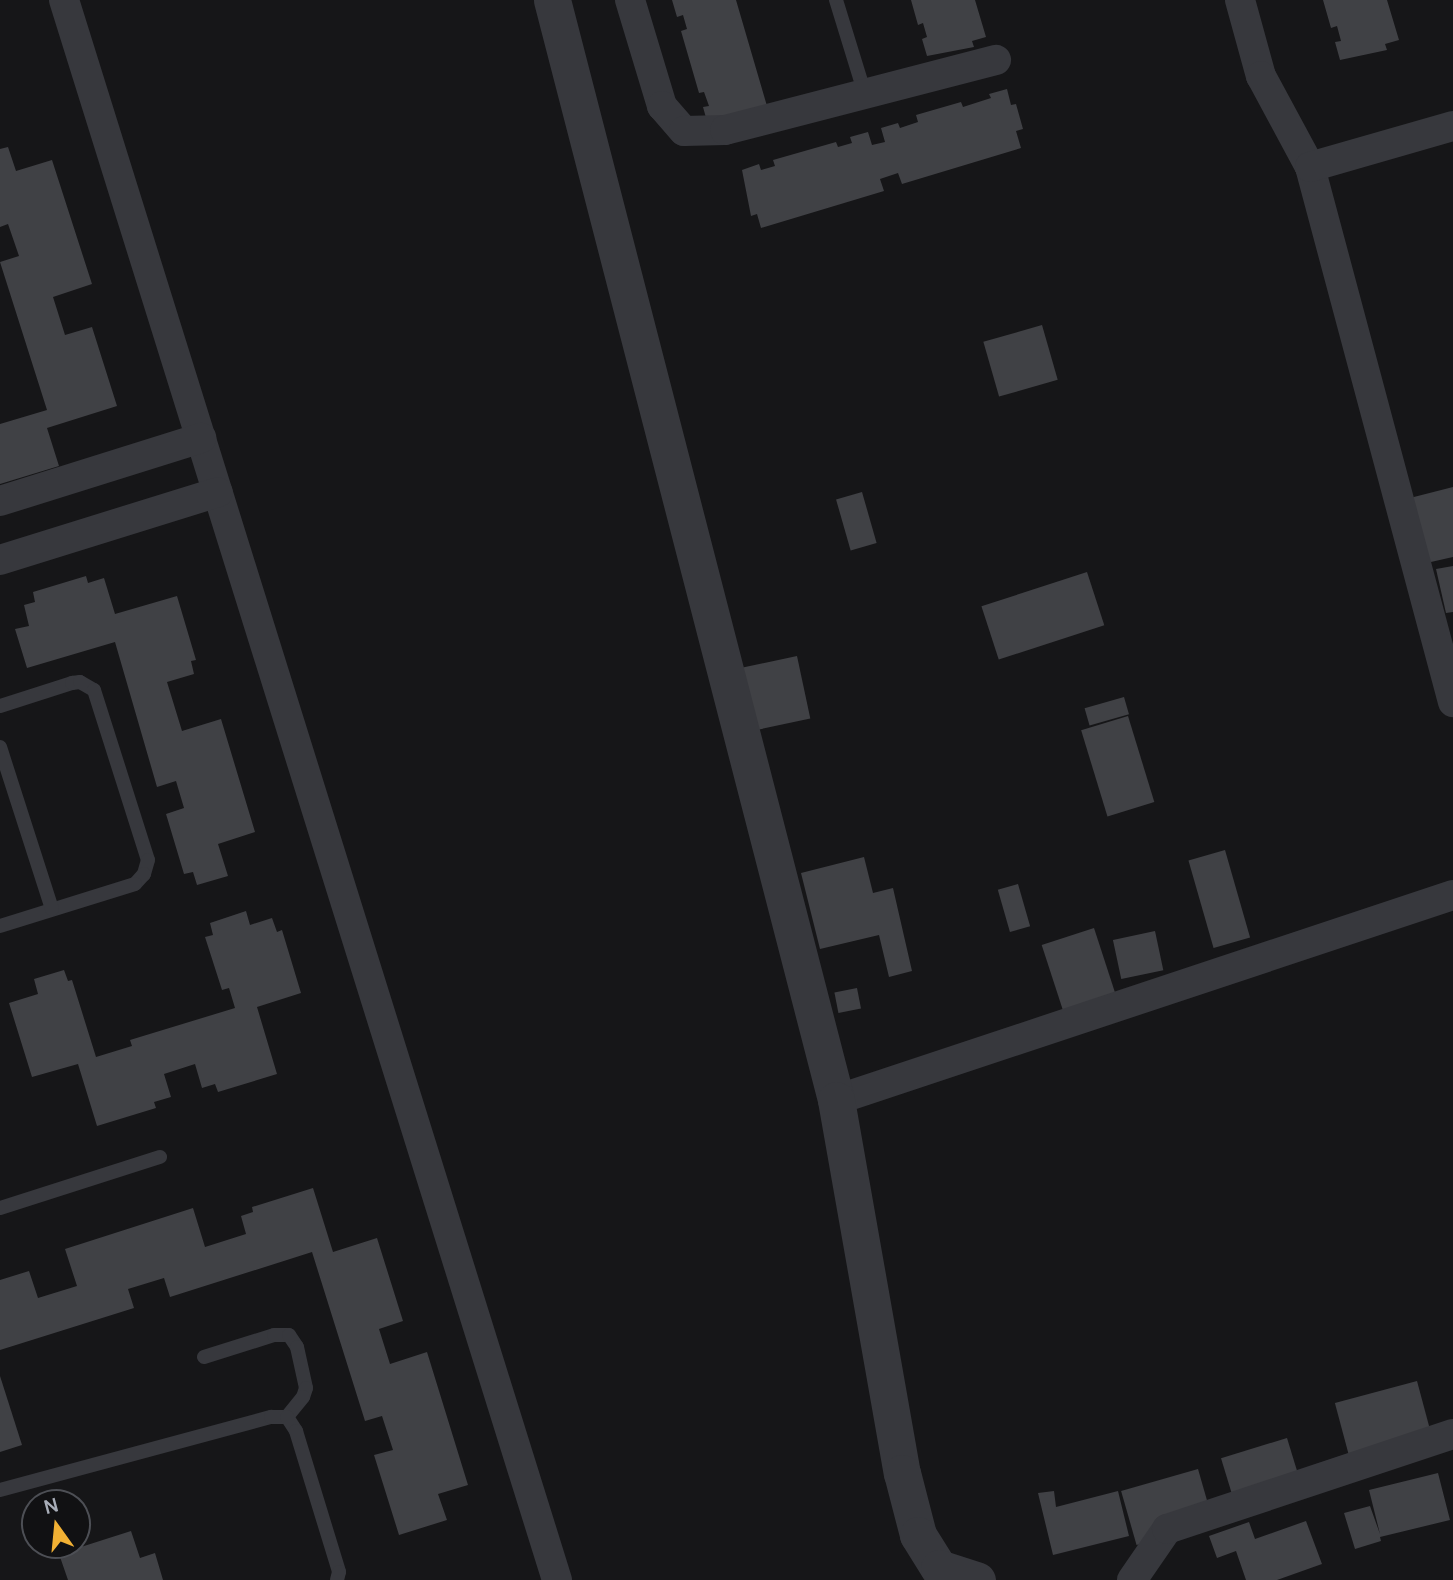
<!DOCTYPE html>
<html>
<head>
<meta charset="utf-8">
<style>
  body { margin:0 }
  #map { position:relative; width:1453px; height:1580px; overflow:hidden; background:#161618; font-family:Manrope,sans-serif }
  div>[style] { position:absolute }
  [style*='--x'] { left:calc(var(--x)*1px); top:calc(var(--y)*1px); width:calc(var(--w)*1px); rotate:calc(var(--a)*1deg) }
  .building>* { inset:0; background:#404145; transform-origin:0 0 }
  .service>* { height:14px; margin:-7px; padding:0 7px; transform-origin:7px; border-radius:7px; background:#37383d }
  .minor>* { height:30px; margin:-15px; padding:0 15px; transform-origin:15px; border-radius:15px; background:#37383d }
  .tertiary>* { height:37px; margin:-18.5px; padding:0 18.5px; transform-origin:18.5px; border-radius:18.5px; background:#37383d }
  span { translate:-50% -50%; white-space:nowrap; text-align:center; line-height:1.15; -webkit-text-stroke:6px #111113; paint-order:stroke }
  .north { position:absolute; left:21px; top:1489px; width:70px; height:70px; box-sizing:border-box; background:#111113; border:2px solid #4d4f55; border-radius:50%; rotate:345deg; font-size:19px; font-weight:700; line-height:28px; text-align:center; color:#a8adb8 }
  .north::after { content:''; display:block; margin:auto; width:24px; height:32px; background:#f2b134; clip-path:polygon(50% 0,100% 100%,50% 72%,0 100%) }
</style>
</head>
<body>
<div id="map">
  <div class="building">
    <i style="clip-path:polygon(672px 0,736px 0,767px 106px,708px 125px,703px 107px,709px 106px,704px 92px,699px 93px,681px 31px,687px 29px,683px 15px,677px 17px)"></i>
    <i style="clip-path:polygon(911px 0,975px 0,986px 37px,972px 41px,974px 47px,927px 56px,922px 39px,927px 37px,923px 23px,918px 25px)"></i>
    <i style="clip-path:polygon(1323px 0,1387px 0,1399px 40px,1385px 44px,1387px 50px,1340px 60px,1335px 42px,1341px 41px,1337px 26px,1331px 28px)"></i>
    <i style="clip-path:polygon(1007px 89px,1011px 105px,1016px 104px,1023px 129px,1016px 131px,1021px 148px,902px 184px,898px 173px,880px 179px,884px 191px,761px 228px,757px 214px,751px 216px,742px 170px,759px 164px,761px 170px,775px 166px,773px 160px,836px 142px,838px 147px,852px 143px,850px 137px,868px 132px,872px 145px,885px 142px,881px 128px,898px 123px,900px 128px,918px 122px,916px 115px,961px 102px,963px 107px,991px 98px,989px 94px)"></i>
    <i style="clip-path:polygon(8px 147px,16px 171px,52px 160px,92px 284px,53px 297px,65px 335px,92px 327px,117px 406px,47px 428px,59px 466px,0 484px,0 424px,47px 410px,0 262px,19px 256px,8px 224px,0 227px,0 149px)"></i>
    <i style="left:1042px;top:325px;width:57px;height:61px;rotate:74deg"></i>
    <i style="clip-path:polygon(1453px 487px,1453px 557px,1422px 564px,1406px 499px)"></i>
    <i style="left:862px;top:492px;width:53px;height:27px;rotate:74deg"></i>
    <i style="clip-path:polygon(1453px 566px,1453px 612px,1446px 613px,1436px 569px)"></i>
    <i style="left:1087px;top:572px;width:56px;height:111px;rotate:72deg"></i>
    <i style="clip-path:polygon(86px 576px,88px 583px,104px 578px,115px 614px,177px 596px,196px 660px,191px 661px,194px 674px,167px 682px,182px 731px,221px 719px,255px 832px,218px 844px,228px 876px,197px 885px,193px 872px,184px 874px,166px 814px,184px 808px,176px 781px,157px 787px,115px 642px,27px 668px,15px 629px,29px 626px,24px 605px,35px 602px,33px 592px)"></i>
    <i style="left:797px;top:656px;width:64px;height:65px;rotate:78deg"></i>
    <i style="left:1124px;top:697px;width:18px;height:41px;rotate:74deg"></i>
    <i style="left:1128px;top:716px;width:90px;height:49px;rotate:73deg"></i>
    <i style="left:1225px;top:850px;width:91px;height:38px;rotate:74deg"></i>
    <i style="clip-path:polygon(864px 857px,873px 893px,893px 888px,912px 971px,889px 977px,879px 935px,820px 949px,801px 873px)"></i>
    <i style="left:1018px;top:884px;width:44px;height:21px;rotate:74deg"></i>
    <i style="clip-path:polygon(246px 911px,250px 925px,272px 918px,277px 932px,282px 930px,301px 993px,257px 1007px,277px 1074px,218px 1092px,215px 1084px,202px 1088px,195px 1064px,164px 1074px,171px 1097px,154px 1102px,156px 1108px,97px 1126px,78px 1064px,32px 1077px,9px 1003px,38px 994px,34px 979px,64px 970px,68px 981px,72px 980px,96px 1057px,132px 1046px,130px 1040px,235px 1008px,229px 988px,222px 990px,205px 937px,213px 935px,210px 923px)"></i>
    <i style="left:1094px;top:928px;width:69px;height:55px;rotate:72deg"></i>
    <i style="left:1155px;top:931px;width:40px;height:43px;rotate:78deg"></i>
    <i style="left:857px;top:988px;width:21px;height:23px;rotate:79deg"></i>
    <i style="clip-path:polygon(313px 1188px,333px 1252px,377px 1238px,403px 1321px,379px 1329px,390px 1364px,427px 1352px,468px 1485px,438px 1494px,447px 1520px,399px 1535px,374px 1455px,393px 1450px,382px 1416px,365px 1421px,312px 1252px,170px 1297px,164px 1278px,128px 1289px,134px 1308px,0 1350px,0 1280px,29px 1271px,38px 1298px,77px 1286px,65px 1249px,193px 1208px,205px 1247px,246px 1234px,241px 1216px,253px 1212px,252px 1207px)"></i>
    <i style="clip-path:polygon(0 1376px,22px 1445px,0 1452px)"></i>
    <i style="left:1417px;top:1381px;width:60px;height:85px;rotate:75deg"></i>
    <i style="left:1287px;top:1438px;width:58px;height:69px;rotate:73deg"></i>
    <i style="left:1198px;top:1469px;width:56px;height:80px;rotate:74deg"></i>
    <i style="clip-path:polygon(1438px 1473px,1450px 1520px,1380px 1537px,1381px 1541px,1355px 1549px,1344px 1513px,1370px 1506px,1380px 1534px,1369px 1490px)"></i>
    <i style="clip-path:polygon(1054px 1491px,1056px 1507px,1118px 1491px,1129px 1536px,1053px 1555px,1038px 1493px)"></i>
    <i style="clip-path:polygon(1306px 1521px,1322px 1564px,1277px 1580px,1246px 1580px,1236px 1551px,1217px 1558px,1209px 1536px,1249px 1522px,1255px 1539px)"></i>
    <i style="clip-path:polygon(131px 1531px,140px 1558px,155px 1553px,163px 1580px,68px 1580px,59px 1554px)"></i>
  </div>
  <div class="service">
    <i style="--x:836;--y:0;--w:98;--a:72.9"></i>
    <i style="--x:0;--y:706;--w:76;--a:-17.7"></i>
    <i style="--x:72;--y:683;--w:8;--a:-7"></i>
    <i style="--x:80;--y:682;--w:16;--a:30"></i>
    <i style="--x:94;--y:690;--w:178;--a:72.4"></i>
    <i style="--x:148;--y:860;--w:15;--a:106"></i>
    <i style="--x:144;--y:874;--w:13;--a:132"></i>
    <i style="--x:135;--y:884;--w:141;--a:162.7"></i>
    <i style="--x:0;--y:747;--w:170;--a:72.2"></i>
    <i style="--x:0;--y:1208;--w:168;--a:-17.7"></i>
    <i style="--x:204;--y:1357;--w:73;--a:-17.4"></i>
    <i style="--x:274;--y:1335;--w:15;--a:0"></i>
    <i style="--x:289;--y:1335;--w:14;--a:56"></i>
    <i style="--x:297;--y:1347;--w:42;--a:77.6"></i>
    <i style="--x:306;--y:1388;--w:9;--a:108"></i>
    <i style="--x:303;--y:1397;--w:26;--a:129"></i>
    <i style="--x:0;--y:1490;--w:281;--a:-15.1"></i>
    <i style="--x:271;--y:1417;--w:16;--a:0"></i>
    <i style="--x:287;--y:1417;--w:17;--a:57"></i>
    <i style="--x:296;--y:1431;--w:147;--a:73"></i>
    <i style="--x:339;--y:1572;--w:8;--a:104"></i>
  </div>
  <div class="minor">
    <i style="--x:64;--y:0;--w:1655;--a:72.67"></i>
    <i style="--x:630;--y:0;--w:111;--a:73.2"></i>
    <i style="--x:662;--y:106;--w:33;--a:49"></i>
    <i style="--x:684;--y:131;--w:41;--a:-1.4"></i>
    <i style="--x:725;--y:130;--w:280;--a:-14.5"></i>
    <i style="--x:1240;--y:0;--w:79;--a:74.6"></i>
    <i style="--x:1261;--y:76;--w:103;--a:61.7"></i>
    <i style="--x:1310;--y:167;--w:554;--a:75.04"></i>
    <i style="--x:1310;--y:167;--w:149;--a:-16"></i>
    <i style="--x:0;--y:501;--w:211;--a:-17.4"></i>
    <i style="--x:0;--y:560;--w:228;--a:-17.3"></i>
    <i style="--x:836;--y:1100;--w:650;--a:-18.38"></i>
    <i style="--x:1132;--y:1580;--w:62;--a:-55.5"></i>
    <i style="--x:1167;--y:1529;--w:301;--a:-18.4"></i>
  </div>
  <div class="tertiary">
    <i style="--x:552;--y:0;--w:1136;--a:75.52"></i>
    <i style="--x:836;--y:1100;--w:379;--a:80"></i>
    <i style="--x:902;--y:1473;--w:64;--a:75.5"></i>
    <i style="--x:918;--y:1535;--w:39;--a:58"></i>
    <i style="--x:939;--y:1568;--w:40;--a:18"></i>
  </div>
  <div class="north">N</div>
</div>
</body>
</html>
